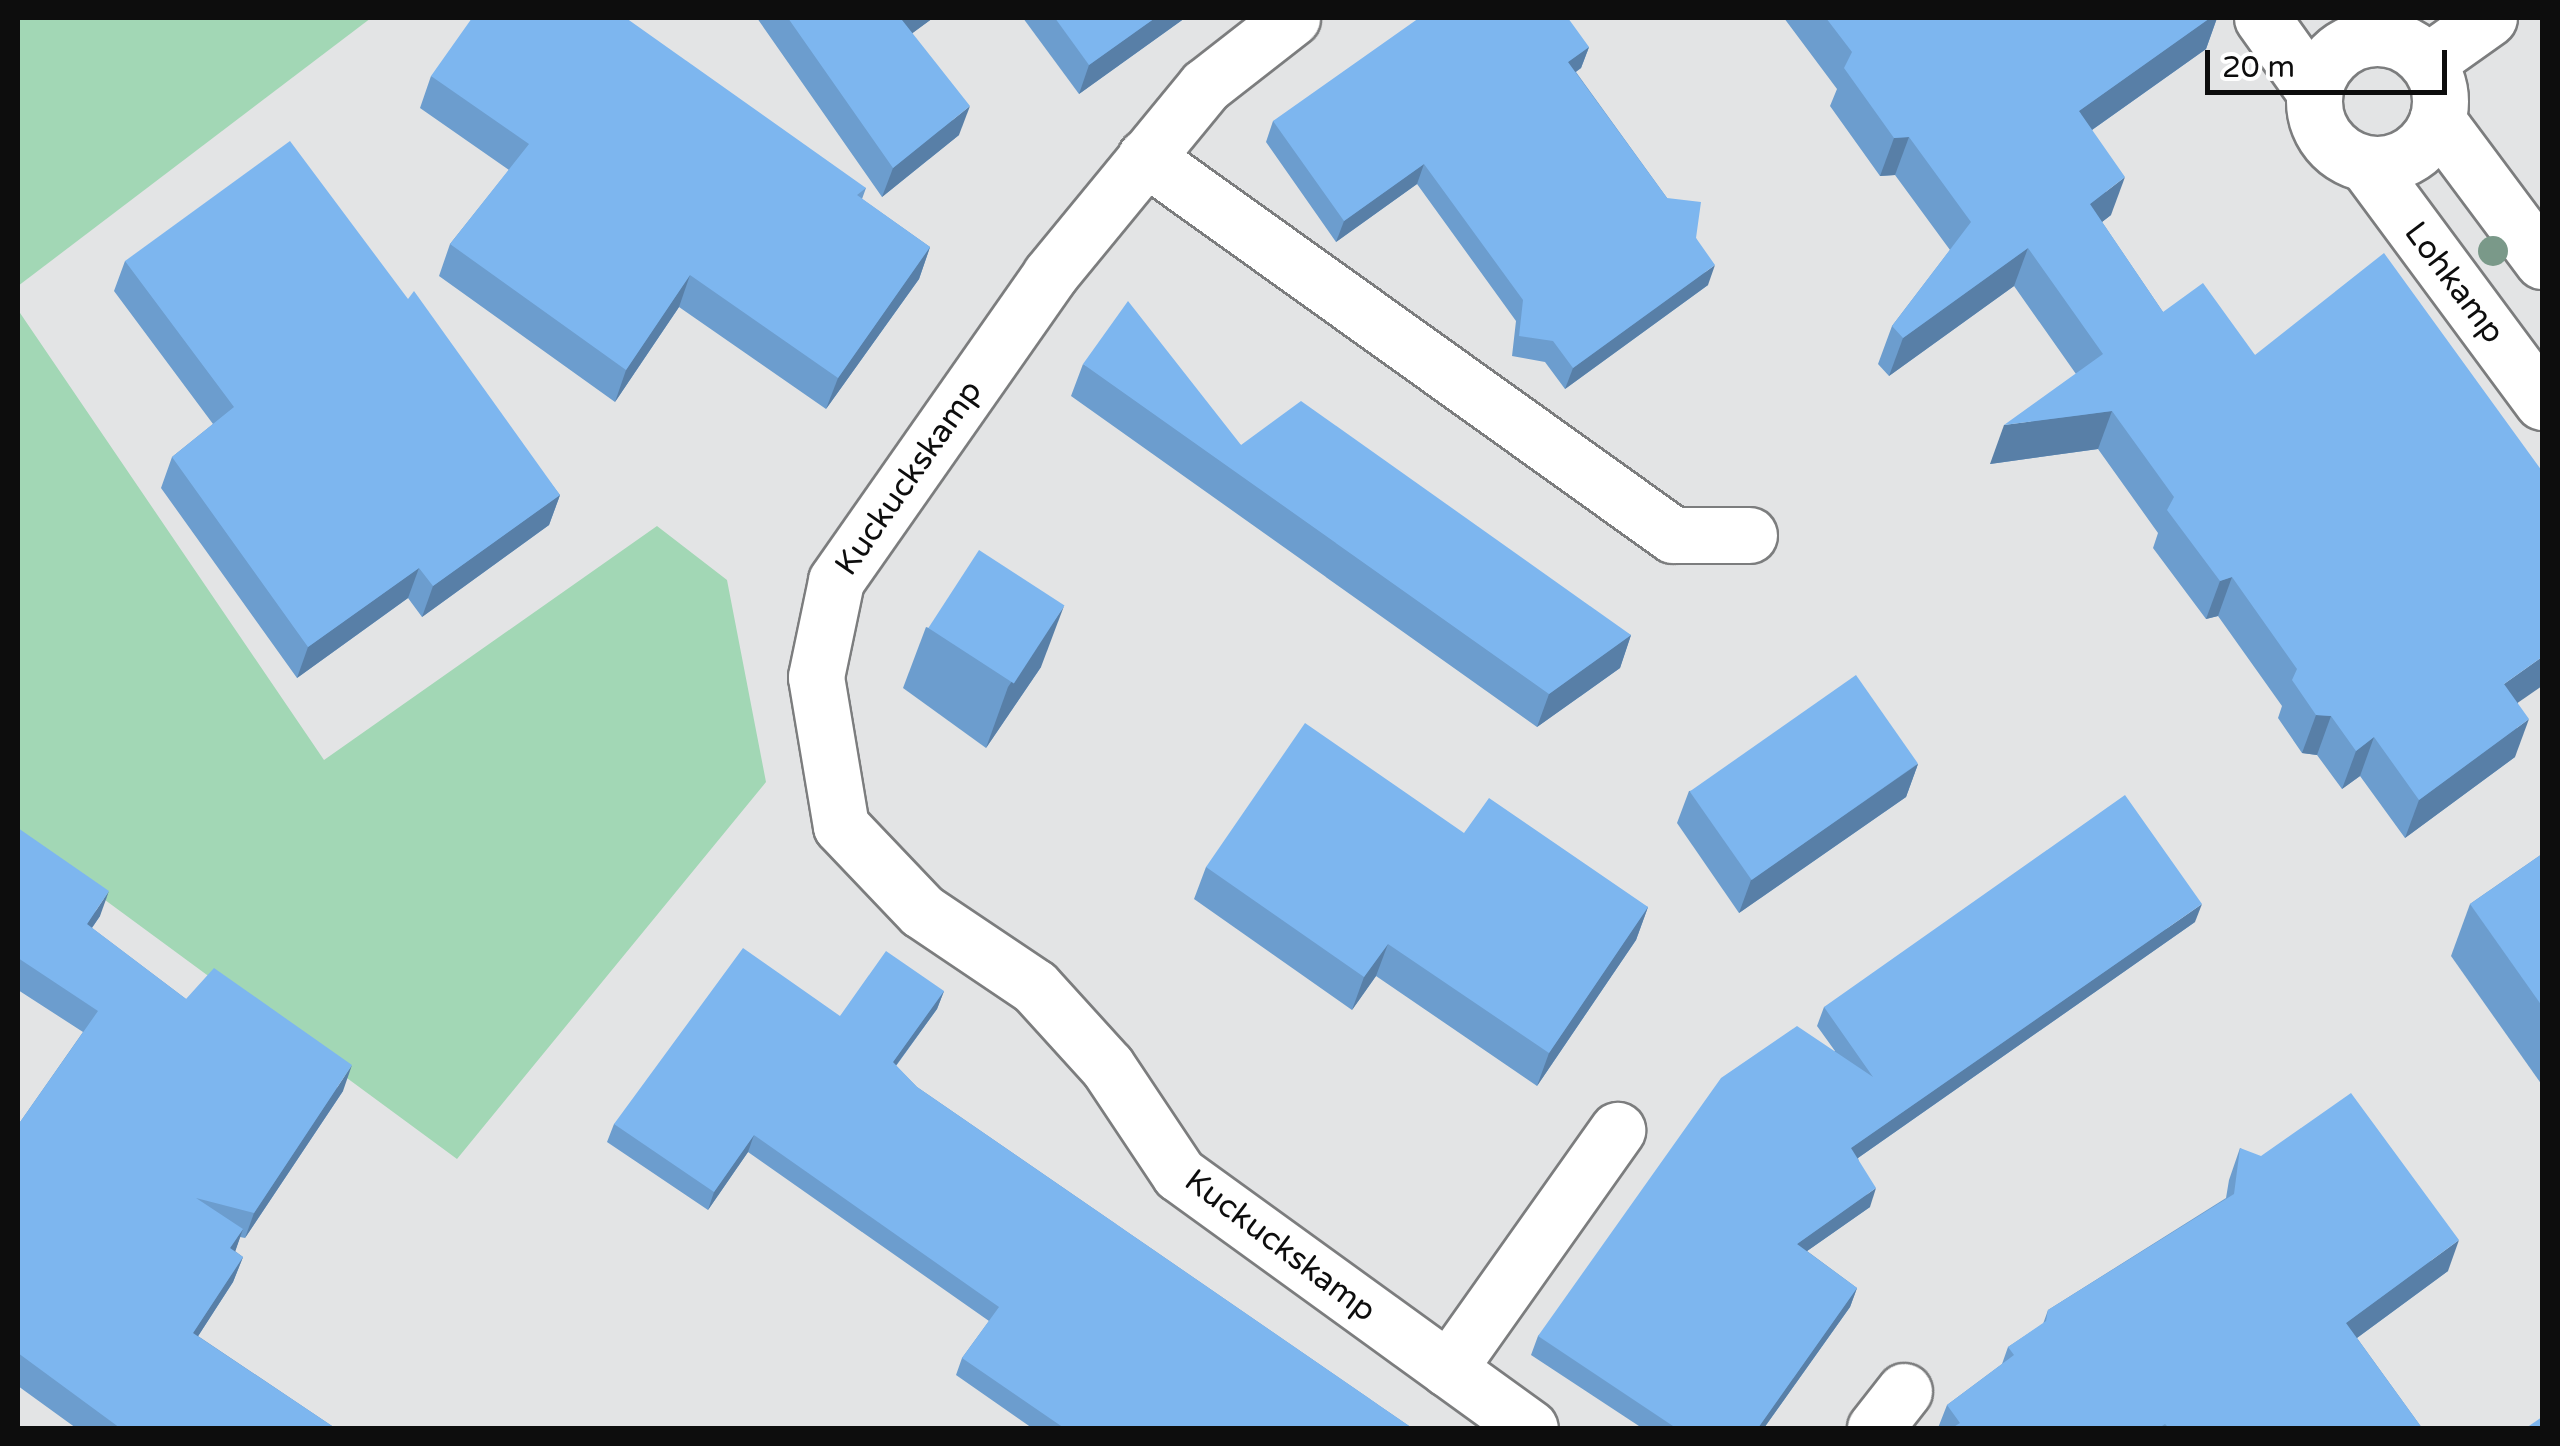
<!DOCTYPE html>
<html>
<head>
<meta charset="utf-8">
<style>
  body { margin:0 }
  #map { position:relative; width:2560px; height:1446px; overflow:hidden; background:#e3e4e5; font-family:"Varela Round",sans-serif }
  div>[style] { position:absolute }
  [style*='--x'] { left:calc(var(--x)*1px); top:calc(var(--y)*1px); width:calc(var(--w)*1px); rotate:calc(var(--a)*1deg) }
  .green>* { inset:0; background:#a2d7b5 }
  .roads { filter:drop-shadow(2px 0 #7c7d7e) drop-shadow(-2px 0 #7c7d7e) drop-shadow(0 2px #7c7d7e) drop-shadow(0 -2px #7c7d7e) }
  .minor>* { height:55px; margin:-27.5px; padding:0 27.5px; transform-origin:27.5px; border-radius:27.5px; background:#fff }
  .minor>.ring { margin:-27.5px; padding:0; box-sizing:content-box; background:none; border:55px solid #fff; border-radius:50% }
  .trees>* { width:30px; height:30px; margin:-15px; border-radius:50%; background:#7a9989 }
  .wall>* { inset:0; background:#6c9dce }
  .shaded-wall>* { inset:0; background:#587fa7 }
  .building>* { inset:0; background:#7db6ef; transform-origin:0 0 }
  span { translate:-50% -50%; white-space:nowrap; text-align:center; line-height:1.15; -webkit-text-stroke:10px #fff; paint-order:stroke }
  .street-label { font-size:32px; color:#0d0d0d }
  .frame { position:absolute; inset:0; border:20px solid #0d0d0d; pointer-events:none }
  .scale { position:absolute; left:2205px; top:50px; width:242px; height:45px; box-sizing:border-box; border:5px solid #0d0d0d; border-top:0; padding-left:12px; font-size:30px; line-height:35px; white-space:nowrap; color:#0d0d0d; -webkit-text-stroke:8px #fff; paint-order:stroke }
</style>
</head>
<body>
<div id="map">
  <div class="green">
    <i style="clip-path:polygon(18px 18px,371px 18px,18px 286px)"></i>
    <i style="clip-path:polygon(18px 310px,324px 760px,657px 526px,727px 580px,766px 782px,457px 1159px,18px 836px)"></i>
  </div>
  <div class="roads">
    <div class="minor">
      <i style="--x:1292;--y:18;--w:110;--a:142"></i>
      <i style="--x:1205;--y:86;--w:244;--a:129.4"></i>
      <i style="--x:1050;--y:275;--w:373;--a:125"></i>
      <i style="--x:836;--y:581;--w:98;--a:101.8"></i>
      <i style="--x:816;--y:677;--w:151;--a:80.5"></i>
      <i style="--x:841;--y:826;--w:117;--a:46.4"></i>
      <i style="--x:922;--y:911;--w:136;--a:33.9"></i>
      <i style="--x:1035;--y:987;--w:107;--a:47.7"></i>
      <i style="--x:1107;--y:1066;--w:130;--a:56.3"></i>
      <i style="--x:1179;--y:1174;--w:433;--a:35.9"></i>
      <i style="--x:2262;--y:18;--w:90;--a:54.5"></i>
      <i class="ring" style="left:2314px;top:38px;width:71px;height:71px"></i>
      <i style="--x:2427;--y:62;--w:76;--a:-35.4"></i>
      <i style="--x:2437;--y:120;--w:176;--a:53.3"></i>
      <i style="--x:1145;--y:157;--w:649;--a:35.6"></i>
      <i style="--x:1673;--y:535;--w:76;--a:0"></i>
      <i style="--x:2366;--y:164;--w:296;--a:53.5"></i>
      <i style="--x:1448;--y:1369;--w:293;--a:-54.7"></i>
      <i style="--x:1875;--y:1428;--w:47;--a:-51.9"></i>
    </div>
  </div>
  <div class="trees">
    <i style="left:2493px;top:251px"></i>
  </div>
  <div class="wall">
    <i style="clip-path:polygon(757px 18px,933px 18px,912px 33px,959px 135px,882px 197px)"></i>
    <i style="clip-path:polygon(1023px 18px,1185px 18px,1079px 94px)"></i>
    <i style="clip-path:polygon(1784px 18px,2217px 18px,2206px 49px,2092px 130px,2111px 215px,2102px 222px,2163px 312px,2255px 355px,2518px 703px,2515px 757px,2405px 838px,2360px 776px,2342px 789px,2317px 755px,2302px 753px,2278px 718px,2282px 706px,2218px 616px,2206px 619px,2153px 548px,2158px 533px,2098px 449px,1990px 464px,2076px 374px,2014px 286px,1889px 376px,1878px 364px,1892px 326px,1950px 250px,1895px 175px,1880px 176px,1830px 106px,1837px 89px)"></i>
    <i style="clip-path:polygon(1589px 47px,1581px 68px,1576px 72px,1696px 238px,1708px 285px,1565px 389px,1545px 362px,1512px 356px,1516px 321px,1417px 184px,1336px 242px,1266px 142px,1273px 121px)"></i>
    <i style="clip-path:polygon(431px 76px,866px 188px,862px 199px,930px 247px,919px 279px,826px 409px,679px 307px,615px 402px,439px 276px,450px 244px,509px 170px,420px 108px)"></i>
    <i style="clip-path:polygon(125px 261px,408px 299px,560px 495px,549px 525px,422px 617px,408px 598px,297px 678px,161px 488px,172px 457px,213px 424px,114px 291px)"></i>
    <i style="clip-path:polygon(1083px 364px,1241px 445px,1631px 635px,1620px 668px,1537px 727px,1071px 396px)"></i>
    <i style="clip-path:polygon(926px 627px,1041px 667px,986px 748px,903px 688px)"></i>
    <i style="clip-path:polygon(1918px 764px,1906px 797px,1739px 913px,1677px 823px,1689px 791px)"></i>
    <i style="clip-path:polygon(18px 828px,100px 916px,92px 928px,186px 999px,343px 1091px,245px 1238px,240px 1237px,235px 1251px,243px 1257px,233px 1282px,198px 1336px,335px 1428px,76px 1428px,18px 1386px,18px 1125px,83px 1032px,18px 990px)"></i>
    <i style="clip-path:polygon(1464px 833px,1648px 907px,1636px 940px,1537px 1086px,1376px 976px,1352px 1010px,1194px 899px,1206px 867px)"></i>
    <i style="clip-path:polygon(2542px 854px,2542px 1085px,2451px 956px,2470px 904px)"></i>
    <i style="clip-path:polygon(2195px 922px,1858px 1158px,1870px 1207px,1807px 1251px,1857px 1288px,1850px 1307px,1764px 1428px,1642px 1428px,1531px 1355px,1538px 1336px,1835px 1051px,1817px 1026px,1824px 1007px)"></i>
    <i style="clip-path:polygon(944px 991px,937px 1009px,896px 1066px,917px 1087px,1412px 1428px,1032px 1428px,956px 1375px,962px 1358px,989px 1321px,748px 1152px,708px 1210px,607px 1142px,614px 1124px,840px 1016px)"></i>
    <i style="clip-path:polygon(2240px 1148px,2448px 1271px,2357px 1338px,2422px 1428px,1938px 1428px,1947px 1405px,2002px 1364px,2008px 1347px,2043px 1324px,2048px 1310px,2226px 1198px,2229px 1180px)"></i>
  </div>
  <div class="shaded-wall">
    <i style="clip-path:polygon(905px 18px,933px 18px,891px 49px,902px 20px)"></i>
    <i style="clip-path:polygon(1155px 18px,1185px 18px,1079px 94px,1089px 65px)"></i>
    <i style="clip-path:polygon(2210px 18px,2217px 18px,2206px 49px,2065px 149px,2079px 111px)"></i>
    <i style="clip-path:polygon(1589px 47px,1581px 68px,1561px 82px,1568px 62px)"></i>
    <i style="clip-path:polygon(970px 106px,959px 135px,882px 197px,893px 168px)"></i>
    <i style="clip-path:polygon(1909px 137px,1895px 175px,1880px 176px,1894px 138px)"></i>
    <i style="clip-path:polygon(1424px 164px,1417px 184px,1336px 242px,1344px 221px)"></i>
    <i style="clip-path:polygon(2125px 177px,2111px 215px,2076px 242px,2090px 204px)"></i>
    <i style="clip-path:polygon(930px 247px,919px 279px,826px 409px,838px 378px)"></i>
    <i style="clip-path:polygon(2028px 248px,2014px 286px,1889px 376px,1903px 338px)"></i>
    <i style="clip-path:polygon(1715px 265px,1708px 285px,1565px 389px,1573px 368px)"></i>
    <i style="clip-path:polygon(690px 275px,679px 307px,615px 402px,626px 370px)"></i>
    <i style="clip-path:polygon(2112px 411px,2098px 449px,1990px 464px,2004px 425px)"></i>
    <i style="clip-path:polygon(560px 495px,549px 525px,422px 617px,433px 586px)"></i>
    <i style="clip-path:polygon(419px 568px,408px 598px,297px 678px,308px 647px)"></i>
    <i style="clip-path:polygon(2232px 577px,2218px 616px,2206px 619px,2220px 581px)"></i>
    <i style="clip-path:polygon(1064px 606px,1041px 667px,986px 748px,1008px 687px)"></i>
    <i style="clip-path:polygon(1631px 635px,1620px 668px,1537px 727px,1549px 694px)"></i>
    <i style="clip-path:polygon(2542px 657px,2542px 686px,2490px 722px,2504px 684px)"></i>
    <i style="clip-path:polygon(2316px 715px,2331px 716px,2317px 755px,2302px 753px)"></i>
    <i style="clip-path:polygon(2529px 719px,2515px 757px,2405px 838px,2419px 800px)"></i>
    <i style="clip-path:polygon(2374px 737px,2360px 776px,2342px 789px,2356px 751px)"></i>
    <i style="clip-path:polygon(1918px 764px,1906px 797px,1739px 913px,1751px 880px)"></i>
    <i style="clip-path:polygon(109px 891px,100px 916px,77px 949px,87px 924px)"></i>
    <i style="clip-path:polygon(2202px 904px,2195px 922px,1845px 1167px,1851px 1148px)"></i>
    <i style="clip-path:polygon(1648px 907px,1636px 940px,1537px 1086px,1549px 1053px)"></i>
    <i style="clip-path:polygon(1388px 944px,1376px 976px,1352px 1010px,1364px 977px)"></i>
    <i style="clip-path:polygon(944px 991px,937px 1009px,886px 1079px,893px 1062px)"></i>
    <i style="clip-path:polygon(352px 1065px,343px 1091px,245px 1238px,254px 1213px)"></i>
    <i style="clip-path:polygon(754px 1135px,748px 1152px,708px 1210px,714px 1192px)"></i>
    <i style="clip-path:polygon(1876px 1188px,1870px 1207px,1790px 1263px,1797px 1244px)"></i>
    <i style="clip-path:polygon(243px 1229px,234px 1255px,230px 1248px)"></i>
    <i style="clip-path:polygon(2459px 1240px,2448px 1271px,2335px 1354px,2346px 1323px)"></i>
    <i style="clip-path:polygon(243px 1257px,233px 1282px,184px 1358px,193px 1333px)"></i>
    <i style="clip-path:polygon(1857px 1288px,1850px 1307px,1764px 1428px,1758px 1428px)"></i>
  </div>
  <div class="building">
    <i style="clip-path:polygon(472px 18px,626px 18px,866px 188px,857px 195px,930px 247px,838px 378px,690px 275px,626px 370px,450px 244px,529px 144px,431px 76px)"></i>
    <i style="clip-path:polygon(788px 18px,905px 18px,902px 20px,970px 106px,893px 168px)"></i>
    <i style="clip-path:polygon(1055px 18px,1155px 18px,1089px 65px)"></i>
    <i style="clip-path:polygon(1419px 18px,1568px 18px,1589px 47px,1568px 62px,1667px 198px,1701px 202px,1696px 238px,1715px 265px,1573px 368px,1553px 341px,1519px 336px,1523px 300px,1424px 164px,1344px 221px,1273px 121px)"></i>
    <i style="clip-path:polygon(1826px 18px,2210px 18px,2079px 111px,2125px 177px,2090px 204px,2163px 312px,2203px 283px,2255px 355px,2384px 253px,2542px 471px,2542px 657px,2504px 684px,2529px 719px,2419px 800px,2374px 737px,2356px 751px,2331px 716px,2316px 715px,2292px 680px,2297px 669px,2232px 577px,2220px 581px,2167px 510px,2174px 497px,2112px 411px,2004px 425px,2103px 354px,2028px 248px,1903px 338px,1892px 326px,1971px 222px,1909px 137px,1894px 138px,1844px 68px,1852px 52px)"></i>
    <i style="clip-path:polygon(290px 141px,408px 299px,414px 291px,560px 495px,433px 586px,419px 568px,308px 647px,172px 457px,234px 407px,125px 261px)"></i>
    <i style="clip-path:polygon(1128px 301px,1241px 445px,1301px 401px,1631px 635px,1549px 694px,1083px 364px)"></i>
    <i style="left:979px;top:550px;width:102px;height:93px;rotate:33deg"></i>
    <i style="left:1856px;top:675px;width:108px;height:203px;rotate:55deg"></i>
    <i style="clip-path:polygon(1305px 723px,1464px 833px,1489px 798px,1648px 907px,1549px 1053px,1388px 944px,1364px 977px,1206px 867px)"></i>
    <i style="clip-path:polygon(2125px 795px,2202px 904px,1851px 1148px,1876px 1188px,1797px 1244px,1857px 1288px,1758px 1428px,1676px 1428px,1538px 1336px,1721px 1078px,1797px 1026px,1873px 1077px,1824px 1007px)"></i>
    <i style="clip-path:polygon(18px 828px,109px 891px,87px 924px,186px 999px,214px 968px,352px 1065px,254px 1213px,196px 1198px,243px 1229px,230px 1248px,243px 1257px,193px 1333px,335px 1428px,120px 1428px,18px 1353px,18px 1125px,98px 1011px,18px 958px)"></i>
    <i style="clip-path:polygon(2542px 854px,2542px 1006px,2470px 904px)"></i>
    <i style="clip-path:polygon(743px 948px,840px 1016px,886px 951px,944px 991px,893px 1062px,917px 1087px,1412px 1428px,1064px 1428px,962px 1358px,999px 1307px,754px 1135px,714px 1192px,614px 1124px)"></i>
    <i style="clip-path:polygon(2351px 1093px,2459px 1240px,2346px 1323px,2422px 1428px,2169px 1428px,2165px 1424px,2159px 1428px,1952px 1428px,1960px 1423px,1947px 1405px,2014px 1355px,2008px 1347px,2046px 1321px,2048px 1310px,2234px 1194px,2240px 1148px,2261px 1156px)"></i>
    <i style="clip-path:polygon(2542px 1417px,2542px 1428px,2526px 1428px)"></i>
  </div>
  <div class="street-label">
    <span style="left:2454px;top:283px;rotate:53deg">Lohkamp</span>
    <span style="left:909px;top:478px;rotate:-55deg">Kuckuckskamp</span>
    <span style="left:1280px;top:1246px;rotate:37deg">Kuckuckskamp</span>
  </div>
  <div class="frame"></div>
  <div class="scale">20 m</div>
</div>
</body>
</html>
